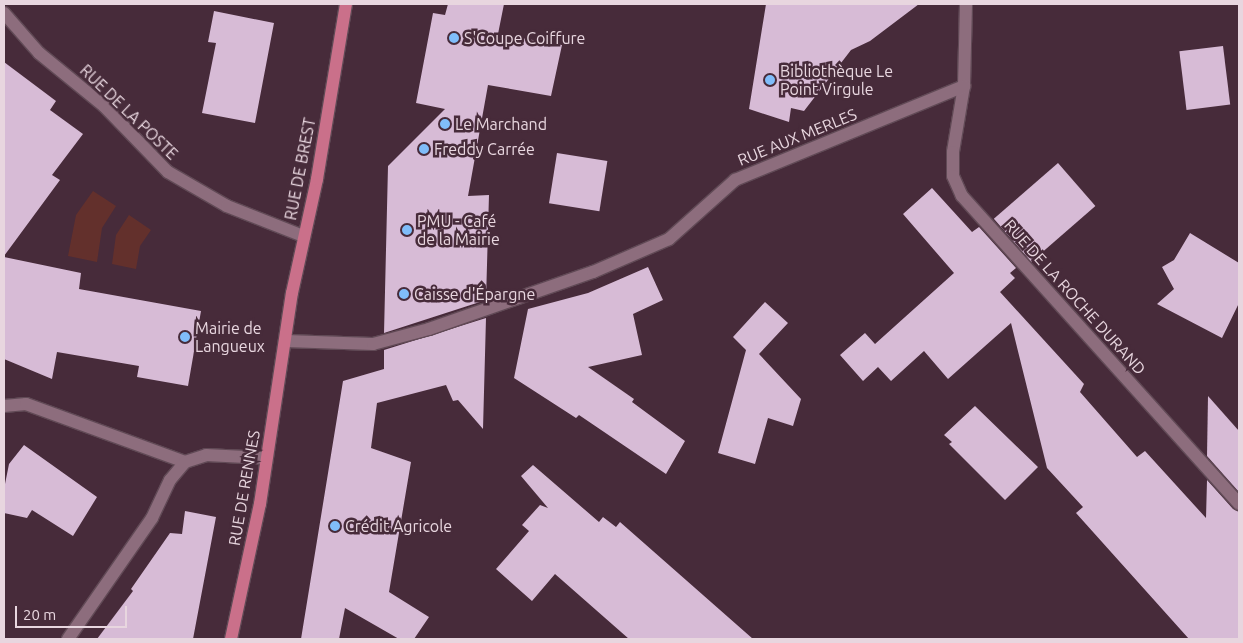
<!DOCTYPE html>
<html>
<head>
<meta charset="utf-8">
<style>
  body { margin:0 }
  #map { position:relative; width:1243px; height:643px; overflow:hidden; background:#472b3a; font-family:Ubuntu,sans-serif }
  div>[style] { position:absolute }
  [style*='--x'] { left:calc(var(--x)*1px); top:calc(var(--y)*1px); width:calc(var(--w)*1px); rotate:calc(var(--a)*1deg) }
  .green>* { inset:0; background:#63302c }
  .building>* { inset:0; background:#d7bbd6; transform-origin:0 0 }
  .roads { filter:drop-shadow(1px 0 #614a56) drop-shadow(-1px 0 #614a56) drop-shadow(0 1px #614a56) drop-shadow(0 -1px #614a56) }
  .minor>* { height:12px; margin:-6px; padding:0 6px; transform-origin:6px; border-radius:6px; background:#8d6d7d }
  .major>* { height:12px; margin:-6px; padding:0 6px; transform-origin:6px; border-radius:6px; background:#ca708a }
  .dots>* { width:14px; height:14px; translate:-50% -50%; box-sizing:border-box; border:2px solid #472b3a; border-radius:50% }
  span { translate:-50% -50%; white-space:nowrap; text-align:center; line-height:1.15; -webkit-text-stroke:5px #472b3a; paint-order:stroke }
  .poi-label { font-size:16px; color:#e8d6df }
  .left { translate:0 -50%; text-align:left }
  .street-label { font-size:16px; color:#e8d6df }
  .frame { position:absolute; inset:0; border:5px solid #e8d6df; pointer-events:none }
  .scale { position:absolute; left:15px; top:606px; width:112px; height:22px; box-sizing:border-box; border:2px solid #e8d6df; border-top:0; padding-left:6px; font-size:15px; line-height:18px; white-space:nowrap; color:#e8d6df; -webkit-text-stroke:4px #472b3a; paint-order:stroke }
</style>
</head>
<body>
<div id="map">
  <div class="green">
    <i style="clip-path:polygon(93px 191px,116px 206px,102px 228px,97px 262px,68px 256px,76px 215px)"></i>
    <i style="clip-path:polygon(129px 215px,151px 230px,140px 246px,136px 269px,112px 264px,116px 235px)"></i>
  </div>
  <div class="building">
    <i style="clip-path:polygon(448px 4px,504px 4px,498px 34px,562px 45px,551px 96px,488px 85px,468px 196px,489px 195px,486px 300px,384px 333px,388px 166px,445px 109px,416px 103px,433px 13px,445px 15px)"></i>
    <i style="clip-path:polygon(766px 4px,919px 4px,870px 41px,851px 50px,804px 111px,791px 108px,789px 122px,749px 109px)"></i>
    <i style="clip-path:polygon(214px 11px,274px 23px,255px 123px,202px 113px,216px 43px,208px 42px)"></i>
    <i style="left:1223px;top:46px;width:59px;height:44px;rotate:83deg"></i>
    <i style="clip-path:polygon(4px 62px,56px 101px,50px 110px,83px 134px,52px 175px,60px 180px,4px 256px)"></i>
    <i style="left:557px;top:153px;width:51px;height:51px;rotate:9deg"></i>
    <i style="left:1058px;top:163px;width:57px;height:85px;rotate:49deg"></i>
    <i style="clip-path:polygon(932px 188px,972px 232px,979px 227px,1016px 268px,1010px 273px,1015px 278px,1000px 292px,1084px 384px,1080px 392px,1137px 457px,1145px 451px,1206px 518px,1207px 480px,1233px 509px,1239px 512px,1239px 639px,1189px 639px,1076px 513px,1083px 507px,1047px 468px,1011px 323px,948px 379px,924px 351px,891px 381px,878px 367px,863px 381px,840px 355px,865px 333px,875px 344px,954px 273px,903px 214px)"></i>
    <i style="clip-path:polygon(1190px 233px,1239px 263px,1239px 303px,1222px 338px,1157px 304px,1174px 289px,1162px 267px,1174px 260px)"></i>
    <i style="clip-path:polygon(4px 257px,81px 273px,79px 289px,201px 311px,188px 386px,137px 377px,139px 366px,57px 352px,52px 379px,4px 359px)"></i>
    <i style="clip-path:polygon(648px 267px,663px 300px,633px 314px,642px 355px,588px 367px,634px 399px,632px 402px,685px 441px,666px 474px,579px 415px,576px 418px,514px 378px,528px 309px,588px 293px)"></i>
    <i style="clip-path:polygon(765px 302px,788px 323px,759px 354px,801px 399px,793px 426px,768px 418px,755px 464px,718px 453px,746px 350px,733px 337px)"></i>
    <i style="clip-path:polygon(486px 318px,483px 429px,458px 400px,453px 401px,446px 385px,377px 403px,371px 448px,411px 462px,389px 592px,429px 617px,414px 639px,399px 639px,345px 608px,339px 639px,301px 639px,343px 381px,384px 369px,384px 350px)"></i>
    <i style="clip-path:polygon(1208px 396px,1239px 431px,1239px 492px,1207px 456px)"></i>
    <i style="clip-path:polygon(975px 406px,1038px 467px,1005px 500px,949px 444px,952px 442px,944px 435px)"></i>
    <i style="clip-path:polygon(24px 445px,97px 497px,73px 536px,32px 510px,27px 518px,4px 513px,4px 489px,9px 464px)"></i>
    <i style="clip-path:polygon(533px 465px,599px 522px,603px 517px,616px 527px,620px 522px,753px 639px,629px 639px,555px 574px,532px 601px,496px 569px,529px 531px,522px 525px,540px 505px,548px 508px,521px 476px)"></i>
    <i style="clip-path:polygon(185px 511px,216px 517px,193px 639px,97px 639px,133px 591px,131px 589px,170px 533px,182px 534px)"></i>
  </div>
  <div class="roads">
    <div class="minor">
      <i style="--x:966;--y:4;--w:82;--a:91.4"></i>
      <i style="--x:964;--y:86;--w:67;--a:99.5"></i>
      <i style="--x:953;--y:152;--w:24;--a:90"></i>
      <i style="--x:953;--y:176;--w:22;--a:66"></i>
      <i style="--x:962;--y:196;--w:414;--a:48"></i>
      <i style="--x:4;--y:13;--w:53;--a:48.8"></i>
      <i style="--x:39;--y:53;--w:84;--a:39.2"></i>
      <i style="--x:104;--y:106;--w:92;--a:45.9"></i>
      <i style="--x:168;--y:172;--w:68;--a:30"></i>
      <i style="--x:227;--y:206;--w:82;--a:21.5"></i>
      <i style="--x:286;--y:341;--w:87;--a:2"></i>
      <i style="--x:373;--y:344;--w:58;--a:-15"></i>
      <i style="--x:429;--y:329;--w:174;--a:-19.2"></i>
      <i style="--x:593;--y:272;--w:83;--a:-23.5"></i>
      <i style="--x:669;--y:239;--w:89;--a:-41.8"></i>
      <i style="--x:735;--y:180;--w:248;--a:-22.3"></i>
      <i style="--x:4;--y:406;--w:22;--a:-5"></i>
      <i style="--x:26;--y:404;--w:169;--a:20"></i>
      <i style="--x:68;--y:639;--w:147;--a:-55.2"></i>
      <i style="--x:152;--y:518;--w:42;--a:-64.7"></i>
      <i style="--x:170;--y:480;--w:23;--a:-50"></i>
      <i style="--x:185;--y:462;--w:22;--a:-18"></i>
      <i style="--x:206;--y:455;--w:59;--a:2.9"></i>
    </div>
    <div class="major">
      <i style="--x:231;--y:639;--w:138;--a:-77.9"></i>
      <i style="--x:260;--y:504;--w:213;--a:-81.4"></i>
      <i style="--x:292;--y:293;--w:117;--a:-77.6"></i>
      <i style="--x:317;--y:179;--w:177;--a:-80.6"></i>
    </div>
  </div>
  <div class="dots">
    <i style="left:454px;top:38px;background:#80bdfa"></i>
    <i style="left:770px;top:80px;background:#80bdfa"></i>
    <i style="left:445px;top:124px;background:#80bdfa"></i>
    <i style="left:424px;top:149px;background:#80bdfa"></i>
    <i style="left:407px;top:230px;background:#80bdfa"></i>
    <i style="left:404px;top:294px;background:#80bdfa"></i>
    <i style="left:185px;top:337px;background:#80bdfa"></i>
    <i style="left:335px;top:526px;background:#80bdfa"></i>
  </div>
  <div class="poi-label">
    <span class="left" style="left:464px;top:38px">S'Coupe Coiffure</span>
    <span class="left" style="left:780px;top:80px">Bibliothèque Le<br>Point Virgule</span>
    <span class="left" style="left:455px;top:124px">Le Marchand</span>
    <span class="left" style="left:434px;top:149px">Freddy Carrée</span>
    <span class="left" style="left:417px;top:230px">PMU - Café<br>de la Mairie</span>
    <span class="left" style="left:414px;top:294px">Caisse d'Épargne</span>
    <span class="left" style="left:195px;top:337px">Mairie de<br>Langueux</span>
    <span class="left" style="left:345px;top:526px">Crédit Agricole</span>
  </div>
  <div class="street-label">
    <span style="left:129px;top:112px;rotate:44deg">RUE DE LA POSTE</span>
    <span style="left:797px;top:137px;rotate:-22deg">RUE AUX MERLES</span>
    <span style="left:300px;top:169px;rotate:-79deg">RUE DE BREST</span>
    <span style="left:1075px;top:297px;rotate:48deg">RUE DE LA ROCHE DURAND</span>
    <span style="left:244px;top:488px;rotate:-80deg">RUE DE RENNES</span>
  </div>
  <div class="frame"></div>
  <div class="scale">20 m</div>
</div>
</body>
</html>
